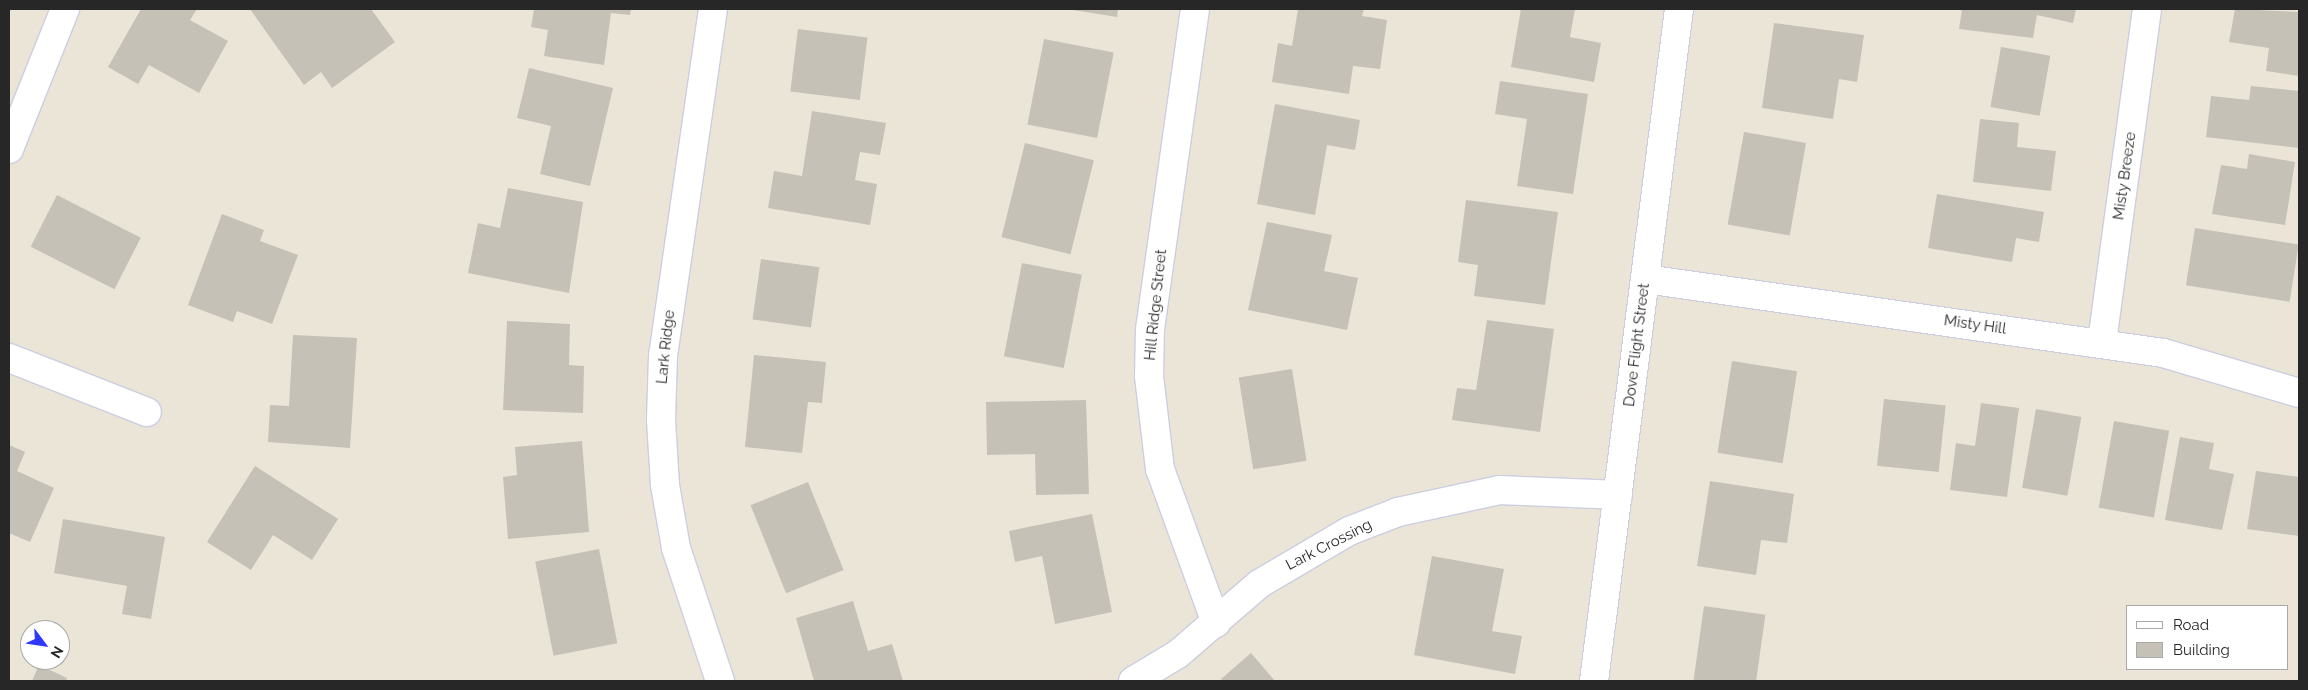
<!DOCTYPE html>
<html>
<head>
<meta charset="utf-8">
<style>
  body { margin:0 }
  #map { position:relative; width:2308px; height:690px; overflow:hidden; background:#eae5d7; font-family:Raleway,sans-serif }
  div>[style] { position:absolute }
  [style*='--x'] { left:calc(var(--x)*1px); top:calc(var(--y)*1px); width:calc(var(--w)*1px); rotate:calc(var(--a)*1deg) }
  .building>* { inset:0; background:#c5c1b7; transform-origin:0 0 }
  .roads { filter:drop-shadow(1px 0 #cccde1) drop-shadow(-1px 0 #cccde1) drop-shadow(0 1px #cccde1) drop-shadow(0 -1px #cccde1) }
  .minor>* { height:28px; margin:-14px; padding:0 14px; transform-origin:14px; border-radius:14px; background:#fff }
  span { translate:-50% -50%; white-space:nowrap; text-align:center; line-height:1.15; -webkit-text-stroke:4px #fff; paint-order:stroke }
  .street-label { font-size:15px; color:#272727 }
  .frame { position:absolute; inset:0; border:10px solid #272727; pointer-events:none }
  .legend { position:absolute; left:2126px; top:605px; width:162px; height:65px; box-sizing:border-box; background:#fff; border:1px solid #a9a9a9; margin:0; padding:6px 9px; list-style:none; font-size:15px; color:#272727 }
  .legend li { display:flex; align-items:center; gap:10px; height:25px }
  .legend b { width:25px; border:1px solid #a9a9a9 }
  .north { position:absolute; left:20px; top:620px; width:50px; height:50px; box-sizing:border-box; background:#fff; border:1px solid #a9a9a9; border-radius:50%; rotate:121deg; font-size:14px; font-weight:700; line-height:20px; text-align:center; color:#272727 }
  .north::after { content:''; display:block; margin:auto; width:18px; height:22px; background:#2f38ff; clip-path:polygon(50% 0,100% 100%,50% 72%,0 100%) }
</style>
</head>
<body>
<div id="map">
  <div class="building">
    <i style="clip-path:polygon(141px 9px,197px 9px,190px 20px,228px 41px,199px 93px,149px 65px,138px 84px,108px 67px)"></i>
    <i style="clip-path:polygon(250px 9px,371px 9px,395px 42px,332px 88px,321px 72px,304px 85px)"></i>
    <i style="clip-path:polygon(534px 9px,631px 9px,630px 15px,611px 13px,604px 65px,544px 56px,548px 30px,531px 27px)"></i>
    <i style="clip-path:polygon(1067px 9px,1118px 9px,1117px 17px)"></i>
    <i style="clip-path:polygon(1298px 9px,1364px 9px,1362px 16px,1387px 20px,1380px 69px,1353px 66px,1349px 94px,1272px 82px,1278px 43px,1292px 46px)"></i>
    <i style="clip-path:polygon(1521px 9px,1575px 9px,1570px 37px,1601px 43px,1594px 82px,1511px 67px)"></i>
    <i style="clip-path:polygon(1962px 9px,2076px 9px,2073px 23px,2037px 15px,2033px 38px,1959px 29px)"></i>
    <i style="clip-path:polygon(2235px 9px,2299px 12px,2299px 76px,2266px 71px,2269px 48px,2229px 42px)"></i>
    <i style="clip-path:polygon(1774px 23px,1864px 35px,1857px 82px,1839px 79px,1833px 119px,1762px 108px)"></i>
    <i style="left:798px;top:29px;width:70px;height:63px;rotate:7deg"></i>
    <i style="left:1044px;top:39px;width:71px;height:87px;rotate:11deg"></i>
    <i style="left:2001px;top:47px;width:50px;height:61px;rotate:10deg"></i>
    <i style="clip-path:polygon(529px 68px,613px 88px,590px 186px,540px 174px,551px 126px,517px 118px)"></i>
    <i style="clip-path:polygon(1500px 81px,1588px 94px,1573px 194px,1517px 186px,1527px 119px,1495px 114px)"></i>
    <i style="clip-path:polygon(2251px 86px,2299px 91px,2299px 148px,2206px 137px,2211px 96px,2249px 100px)"></i>
    <i style="clip-path:polygon(1275px 104px,1360px 120px,1355px 150px,1327px 145px,1315px 215px,1257px 204px)"></i>
    <i style="clip-path:polygon(812px 111px,886px 123px,880px 155px,860px 152px,855px 180px,877px 184px,870px 225px,768px 208px,774px 171px,802px 176px)"></i>
    <i style="clip-path:polygon(1980px 119px,2019px 123px,2017px 147px,2056px 151px,2051px 191px,1973px 182px)"></i>
    <i style="left:1744px;top:132px;width:63px;height:94px;rotate:10deg"></i>
    <i style="left:1025px;top:143px;width:71px;height:97px;rotate:14deg"></i>
    <i style="clip-path:polygon(2249px 154px,2295px 162px,2285px 225px,2212px 214px,2221px 165px,2247px 169px)"></i>
    <i style="clip-path:polygon(508px 188px,583px 202px,569px 293px,468px 273px,478px 223px,500px 228px)"></i>
    <i style="clip-path:polygon(1937px 194px,2044px 212px,2039px 242px,2016px 238px,2012px 262px,1928px 248px)"></i>
    <i style="left:57px;top:195px;width:94px;height:58px;rotate:27deg"></i>
    <i style="clip-path:polygon(1466px 200px,1558px 212px,1545px 305px,1474px 296px,1478px 265px,1458px 262px)"></i>
    <i style="clip-path:polygon(222px 214px,264px 230px,260px 241px,298px 255px,272px 324px,237px 311px,233px 322px,188px 305px)"></i>
    <i style="clip-path:polygon(1267px 222px,1332px 235px,1324px 271px,1358px 278px,1347px 330px,1248px 310px)"></i>
    <i style="left:2195px;top:228px;width:105px;height:58px;rotate:9deg"></i>
    <i style="left:761px;top:259px;width:59px;height:61px;rotate:8deg"></i>
    <i style="left:1022px;top:263px;width:61px;height:95px;rotate:11deg"></i>
    <i style="clip-path:polygon(1487px 320px,1554px 329px,1540px 432px,1452px 420px,1457px 388px,1476px 390px)"></i>
    <i style="clip-path:polygon(507px 321px,570px 324px,569px 365px,584px 366px,583px 413px,503px 410px)"></i>
    <i style="clip-path:polygon(293px 335px,357px 338px,350px 448px,268px 442px,270px 405px,289px 406px)"></i>
    <i style="clip-path:polygon(754px 355px,826px 362px,822px 403px,808px 402px,802px 453px,745px 447px)"></i>
    <i style="left:1732px;top:361px;width:66px;height:93px;rotate:9deg"></i>
    <i style="left:1292px;top:369px;width:93px;height:54px;rotate:81deg"></i>
    <i style="left:1884px;top:399px;width:62px;height:67px;rotate:6deg"></i>
    <i style="clip-path:polygon(1086px 400px,1089px 494px,1036px 495px,1035px 454px,987px 455px,986px 402px)"></i>
    <i style="clip-path:polygon(1981px 403px,2019px 408px,2007px 497px,1950px 490px,1956px 443px,1975px 446px)"></i>
    <i style="left:2036px;top:409px;width:46px;height:80px;rotate:10deg"></i>
    <i style="left:2114px;top:421px;width:56px;height:88px;rotate:10deg"></i>
    <i style="clip-path:polygon(2180px 437px,2214px 443px,2209px 469px,2234px 474px,2222px 530px,2165px 520px)"></i>
    <i style="clip-path:polygon(582px 441px,589px 532px,508px 539px,503px 477px,517px 475px,515px 447px)"></i>
    <i style="clip-path:polygon(9px 445px,25px 452px,17px 471px,54px 488px,30px 542px,9px 533px)"></i>
    <i style="clip-path:polygon(255px 466px,338px 519px,312px 560px,273px 535px,251px 570px,207px 542px)"></i>
    <i style="clip-path:polygon(2256px 471px,2299px 477px,2299px 536px,2247px 529px)"></i>
    <i style="clip-path:polygon(1710px 481px,1794px 494px,1787px 543px,1761px 540px,1756px 575px,1697px 566px)"></i>
    <i style="left:808px;top:482px;width:95px;height:62px;rotate:68deg"></i>
    <i style="clip-path:polygon(1092px 514px,1112px 612px,1055px 624px,1042px 556px,1015px 562px,1009px 531px)"></i>
    <i style="clip-path:polygon(63px 519px,165px 537px,151px 619px,122px 614px,127px 586px,54px 573px)"></i>
    <i style="left:599px;top:549px;width:96px;height:65px;rotate:79deg"></i>
    <i style="clip-path:polygon(1432px 556px,1504px 569px,1492px 631px,1522px 636px,1515px 674px,1414px 655px)"></i>
    <i style="clip-path:polygon(853px 601px,868px 651px,892px 644px,903px 681px,814px 681px,796px 618px)"></i>
    <i style="left:1704px;top:606px;width:62px;height:76px;rotate:8deg"></i>
    <i style="clip-path:polygon(1251px 653px,1275px 681px,1223px 681px,1221px 679px)"></i>
    <i style="clip-path:polygon(39px 665px,67px 678px,66px 681px,32px 681px)"></i>
  </div>
  <div class="roads">
    <div class="minor">
      <i style="--x:713;--y:9;--w:351;--a:98.2"></i>
      <i style="--x:663;--y:356;--w:64;--a:91.8"></i>
      <i style="--x:661;--y:420;--w:65;--a:86.5"></i>
      <i style="--x:665;--y:485;--w:64;--a:80.1"></i>
      <i style="--x:676;--y:548;--w:140;--a:71.7"></i>
      <i style="--x:1195;--y:9;--w:323;--a:98"></i>
      <i style="--x:1150;--y:329;--w:47;--a:91.2"></i>
      <i style="--x:1149;--y:376;--w:94;--a:83.3"></i>
      <i style="--x:1160;--y:469;--w:164;--a:70"></i>
      <i style="--x:9;--y:149;--w:151;--a:-68.2"></i>
      <i style="--x:1645;--y:279;--w:523;--a:8.13"></i>
      <i style="--x:2163;--y:353;--w:142;--a:16.4"></i>
      <i style="--x:2102;--y:342;--w:336;--a:-82.3"></i>
      <i style="--x:9;--y:358;--w:148;--a:21.4"></i>
      <i style="--x:1133;--y:681;--w:52;--a:-31"></i>
      <i style="--x:1178;--y:654;--w:107;--a:-40.8"></i>
      <i style="--x:1259;--y:584;--w:104;--a:-30.5"></i>
      <i style="--x:1349;--y:531;--w:53;--a:-21.2"></i>
      <i style="--x:1398;--y:512;--w:104;--a:-12.2"></i>
      <i style="--x:1500;--y:490;--w:118;--a:2.4"></i>
      <i style="--x:1594;--y:681;--w:677;--a:-82.79"></i>
    </div>
  </div>
  <div class="street-label">
    <span style="left:2125px;top:176px;rotate:-82deg">Misty Breeze</span>
    <span style="left:1156px;top:305px;rotate:-84deg">Hill Ridge Street</span>
    <span style="left:1975px;top:325px;rotate:8deg">Misty Hill</span>
    <span style="left:1637px;top:345px;rotate:-83deg">Dove Flight Street</span>
    <span style="left:666px;top:347px;rotate:-84deg">Lark Ridge</span>
    <span style="left:1329px;top:545px;rotate:-27deg">Lark Crossing</span>
  </div>
  <div class="frame"></div>
  <ul class="legend">
  <li><b style="height:6px;background:#fff"></b>Road</li>
  <li><b style="height:14px;background:#c5c1b7"></b>Building</li>
  </ul>
  <div class="north">N</div>
</div>
</body>
</html>
